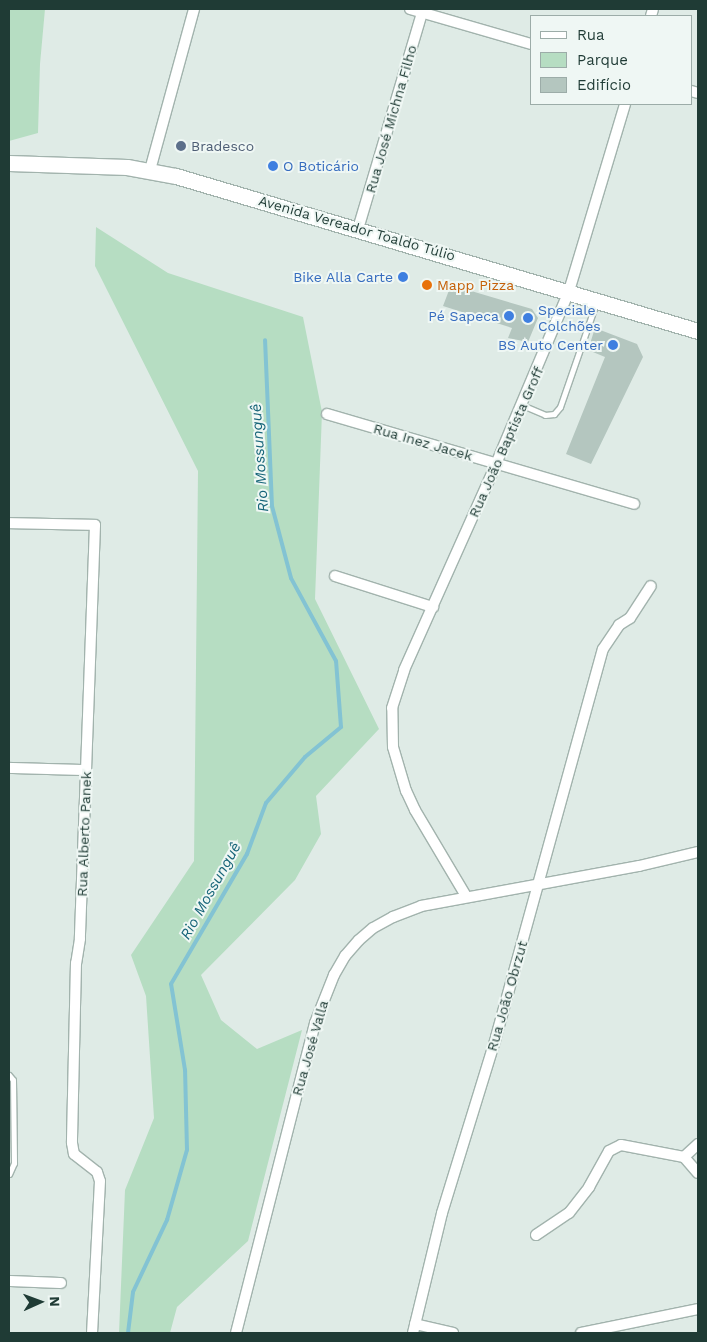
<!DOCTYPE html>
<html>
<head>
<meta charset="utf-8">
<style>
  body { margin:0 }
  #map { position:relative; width:707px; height:1342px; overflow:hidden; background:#dfebe6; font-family:"Work Sans",sans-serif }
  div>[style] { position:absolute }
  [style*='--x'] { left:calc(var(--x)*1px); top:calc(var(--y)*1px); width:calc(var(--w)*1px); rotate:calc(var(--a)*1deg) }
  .green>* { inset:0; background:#b6ddc2 }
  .stream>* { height:4px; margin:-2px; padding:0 2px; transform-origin:2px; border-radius:2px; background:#83c3d3 }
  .building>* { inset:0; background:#b4c6bf }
  .roads { filter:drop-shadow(1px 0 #a2b3ad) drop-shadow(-1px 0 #a2b3ad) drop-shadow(0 1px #a2b3ad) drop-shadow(0 -1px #a2b3ad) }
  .lane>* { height:5px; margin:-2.5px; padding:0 2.5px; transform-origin:2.5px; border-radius:2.5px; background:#fff }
  .street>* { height:10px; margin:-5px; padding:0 5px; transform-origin:5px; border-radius:5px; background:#fff }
  .secondary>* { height:15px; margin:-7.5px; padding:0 7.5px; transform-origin:7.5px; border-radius:7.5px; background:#fff }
  .dots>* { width:14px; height:14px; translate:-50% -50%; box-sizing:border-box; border:2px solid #eff7f4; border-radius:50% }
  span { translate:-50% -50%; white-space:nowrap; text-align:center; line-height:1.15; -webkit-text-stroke:4px #eff7f4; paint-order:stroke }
  .street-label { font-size:14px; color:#1f3b35 }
  .service-label { font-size:14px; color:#4e5e75 }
  .left { translate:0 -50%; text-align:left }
  .shop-label { font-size:14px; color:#366cbe }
  .right { translate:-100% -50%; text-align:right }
  .food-label { font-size:14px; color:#c56008 }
  .water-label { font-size:15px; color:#176579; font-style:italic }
  .frame { position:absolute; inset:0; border:10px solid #1f3b35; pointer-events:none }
  .legend { position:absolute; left:530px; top:15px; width:162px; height:90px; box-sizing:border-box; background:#eff7f4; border:1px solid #9caca8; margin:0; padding:6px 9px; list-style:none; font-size:15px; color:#1f3b35 }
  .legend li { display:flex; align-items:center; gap:10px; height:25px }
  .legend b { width:25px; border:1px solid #9caca8 }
  .north { position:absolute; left:15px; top:1277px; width:50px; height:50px; -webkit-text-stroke:4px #eff7f4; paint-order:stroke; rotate:88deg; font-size:14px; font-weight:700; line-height:20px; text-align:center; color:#1f3b35 }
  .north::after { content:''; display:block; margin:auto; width:18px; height:22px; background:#1f3b35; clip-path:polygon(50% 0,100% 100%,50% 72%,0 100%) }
</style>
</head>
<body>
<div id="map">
  <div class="green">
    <i style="clip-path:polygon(9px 9px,45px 9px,40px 64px,38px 133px,9px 141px)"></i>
    <i style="clip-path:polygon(96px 227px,168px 273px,303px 317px,322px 412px,315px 599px,379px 729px,316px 796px,321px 834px,295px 880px,201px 975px,221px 1020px,257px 1049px,302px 1030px,248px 1241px,177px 1307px,170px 1333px,119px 1333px,125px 1190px,154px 1118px,146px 996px,131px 955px,194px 861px,198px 471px,95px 266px)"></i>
  </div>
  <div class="stream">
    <i style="--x:128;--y:1333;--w:41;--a:-83"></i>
    <i style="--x:133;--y:1292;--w:80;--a:-64.7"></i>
    <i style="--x:167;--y:1220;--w:73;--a:-74.1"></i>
    <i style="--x:187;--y:1150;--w:80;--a:-91.4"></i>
    <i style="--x:185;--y:1070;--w:87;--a:-99.2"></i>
    <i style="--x:171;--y:984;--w:151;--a:-59.7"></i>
    <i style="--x:247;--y:854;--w:54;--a:-69.6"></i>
    <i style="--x:266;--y:803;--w:60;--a:-49.7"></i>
    <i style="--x:305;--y:757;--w:47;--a:-39.8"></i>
    <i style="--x:341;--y:727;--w:66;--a:-94.3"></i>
    <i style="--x:336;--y:661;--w:94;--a:-118.5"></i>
    <i style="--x:291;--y:578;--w:74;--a:-104.8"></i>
    <i style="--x:272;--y:506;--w:166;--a:-92.4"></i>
  </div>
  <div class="building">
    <i style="clip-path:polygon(451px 285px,532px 309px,538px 318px,528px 342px,508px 338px,512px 328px,443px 306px)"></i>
    <i style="clip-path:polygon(595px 328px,637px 344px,643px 357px,591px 464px,566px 454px,605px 357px,588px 350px)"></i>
  </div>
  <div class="roads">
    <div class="lane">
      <i style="--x:522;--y:405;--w:25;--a:23"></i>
      <i style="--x:545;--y:415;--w:9;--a:-6"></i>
      <i style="--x:554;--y:414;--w:9;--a:-49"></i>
      <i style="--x:560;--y:407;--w:110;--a:-70.9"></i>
      <i style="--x:9;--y:1075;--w:6;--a:51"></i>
      <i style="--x:13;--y:1080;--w:83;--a:89.3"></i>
      <i style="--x:14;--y:1163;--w:12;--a:114"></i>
    </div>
    <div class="street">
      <i style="--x:410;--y:9;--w:126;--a:16.1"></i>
      <i style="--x:651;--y:16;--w:7;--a:-74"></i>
      <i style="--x:691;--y:91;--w:7;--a:16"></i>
      <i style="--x:150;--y:170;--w:167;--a:-74.7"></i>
      <i style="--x:358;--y:229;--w:229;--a:-73.5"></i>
      <i style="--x:327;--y:414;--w:320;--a:16.3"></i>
      <i style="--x:9;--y:523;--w:86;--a:1.3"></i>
      <i style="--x:95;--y:525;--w:414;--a:92.1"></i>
      <i style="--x:80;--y:939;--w:24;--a:99"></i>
      <i style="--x:76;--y:963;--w:180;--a:91.3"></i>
      <i style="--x:72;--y:1143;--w:11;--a:80"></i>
      <i style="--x:74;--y:1154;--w:29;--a:38"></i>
      <i style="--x:97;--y:1172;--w:9;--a:72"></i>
      <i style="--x:100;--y:1181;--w:152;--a:93"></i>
      <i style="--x:335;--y:576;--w:103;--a:17.6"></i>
      <i style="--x:9;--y:768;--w:77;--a:1.5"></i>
      <i style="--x:466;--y:896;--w:100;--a:-120.7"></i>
      <i style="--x:415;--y:810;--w:21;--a:-115"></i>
      <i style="--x:406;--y:791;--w:46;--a:-106.5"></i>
      <i style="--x:393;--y:747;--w:39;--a:-91"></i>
      <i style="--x:392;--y:708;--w:40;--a:-72"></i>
      <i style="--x:404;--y:670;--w:226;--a:-65.9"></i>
      <i style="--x:496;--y:464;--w:188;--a:-67.1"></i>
      <i style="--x:569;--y:291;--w:195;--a:-73.3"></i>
      <i style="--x:684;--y:1157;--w:21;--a:49"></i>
      <i style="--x:684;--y:1157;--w:19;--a:-43"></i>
      <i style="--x:536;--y:1235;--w:40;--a:-34"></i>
      <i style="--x:569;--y:1213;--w:33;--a:-52"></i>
      <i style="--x:589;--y:1187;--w:41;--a:-60.9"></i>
      <i style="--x:609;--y:1151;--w:13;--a:-27"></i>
      <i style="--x:621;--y:1145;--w:64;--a:10.8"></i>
      <i style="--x:9;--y:1281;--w:52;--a:2.2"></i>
      <i style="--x:415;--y:1324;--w:39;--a:13"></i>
      <i style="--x:236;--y:1333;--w:320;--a:-75.7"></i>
      <i style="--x:315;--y:1023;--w:52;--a:-68.4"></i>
      <i style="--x:334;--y:975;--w:22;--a:-60"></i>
      <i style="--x:345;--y:956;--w:21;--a:-49"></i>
      <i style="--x:359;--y:940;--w:18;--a:-41"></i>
      <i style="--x:373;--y:928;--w:23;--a:-29"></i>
      <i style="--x:393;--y:917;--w:30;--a:-21"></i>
      <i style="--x:421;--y:906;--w:222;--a:-10.4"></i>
      <i style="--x:639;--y:866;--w:61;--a:-13.3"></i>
      <i style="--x:413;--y:1333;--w:123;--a:-76.4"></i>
      <i style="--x:442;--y:1213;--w:184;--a:-72.9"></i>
      <i style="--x:496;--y:1037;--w:402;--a:-74.6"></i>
      <i style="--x:603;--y:649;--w:29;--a:-56"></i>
      <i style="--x:619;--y:625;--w:13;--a:-32"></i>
      <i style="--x:630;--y:618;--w:38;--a:-57"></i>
      <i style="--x:581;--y:1333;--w:119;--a:-11.6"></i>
    </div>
    <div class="secondary">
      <i style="--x:9;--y:163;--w:118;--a:1.9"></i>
      <i style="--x:127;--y:167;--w:50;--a:10.4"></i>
      <i style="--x:176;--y:176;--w:545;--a:16.54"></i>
    </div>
  </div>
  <div class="dots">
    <i style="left:181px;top:146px;background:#5c6f8a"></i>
    <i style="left:273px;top:166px;background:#3f7fe0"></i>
    <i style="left:403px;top:277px;background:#3f7fe0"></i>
    <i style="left:427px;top:285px;background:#e8710a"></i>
    <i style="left:509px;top:316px;background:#3f7fe0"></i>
    <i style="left:528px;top:318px;background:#3f7fe0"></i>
    <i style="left:613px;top:345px;background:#3f7fe0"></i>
  </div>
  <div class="street-label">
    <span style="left:391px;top:119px;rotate:-74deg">Rua José Michna Filho</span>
    <span style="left:357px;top:228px;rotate:16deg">Avenida Vereador Toaldo Túlio</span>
    <span style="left:423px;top:442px;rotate:16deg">Rua Inez Jacek</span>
    <span style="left:506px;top:442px;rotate:-66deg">Rua João Baptista Groff</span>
    <span style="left:84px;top:834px;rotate:-88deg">Rua Alberto Panek</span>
    <span style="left:507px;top:996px;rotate:-74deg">Rua João Obrzut</span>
    <span style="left:310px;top:1048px;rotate:-74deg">Rua José Valla</span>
  </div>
  <div class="service-label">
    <span class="left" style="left:191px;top:146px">Bradesco</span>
  </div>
  <div class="shop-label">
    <span class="left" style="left:283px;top:166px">O Boticário</span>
    <span class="right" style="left:393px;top:277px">Bike Alla Carte</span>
    <span class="left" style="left:538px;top:318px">Speciale<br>Colchões</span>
    <span class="right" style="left:499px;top:316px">Pé Sapeca</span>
    <span class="right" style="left:603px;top:345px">BS Auto Center</span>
  </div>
  <div class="food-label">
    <span class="left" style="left:437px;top:285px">Mapp Pizza</span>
  </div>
  <div class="water-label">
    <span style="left:260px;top:458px;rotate:-94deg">Rio Mossunguê</span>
    <span style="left:211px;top:891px;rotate:-61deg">Rio Mossunguê</span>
  </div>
  <div class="frame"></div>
  <ul class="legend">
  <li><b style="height:6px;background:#fff"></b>Rua</li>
  <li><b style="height:14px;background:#b6ddc2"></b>Parque</li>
  <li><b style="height:14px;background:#b4c6bf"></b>Edifício</li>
  </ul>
  <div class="north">N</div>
</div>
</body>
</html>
